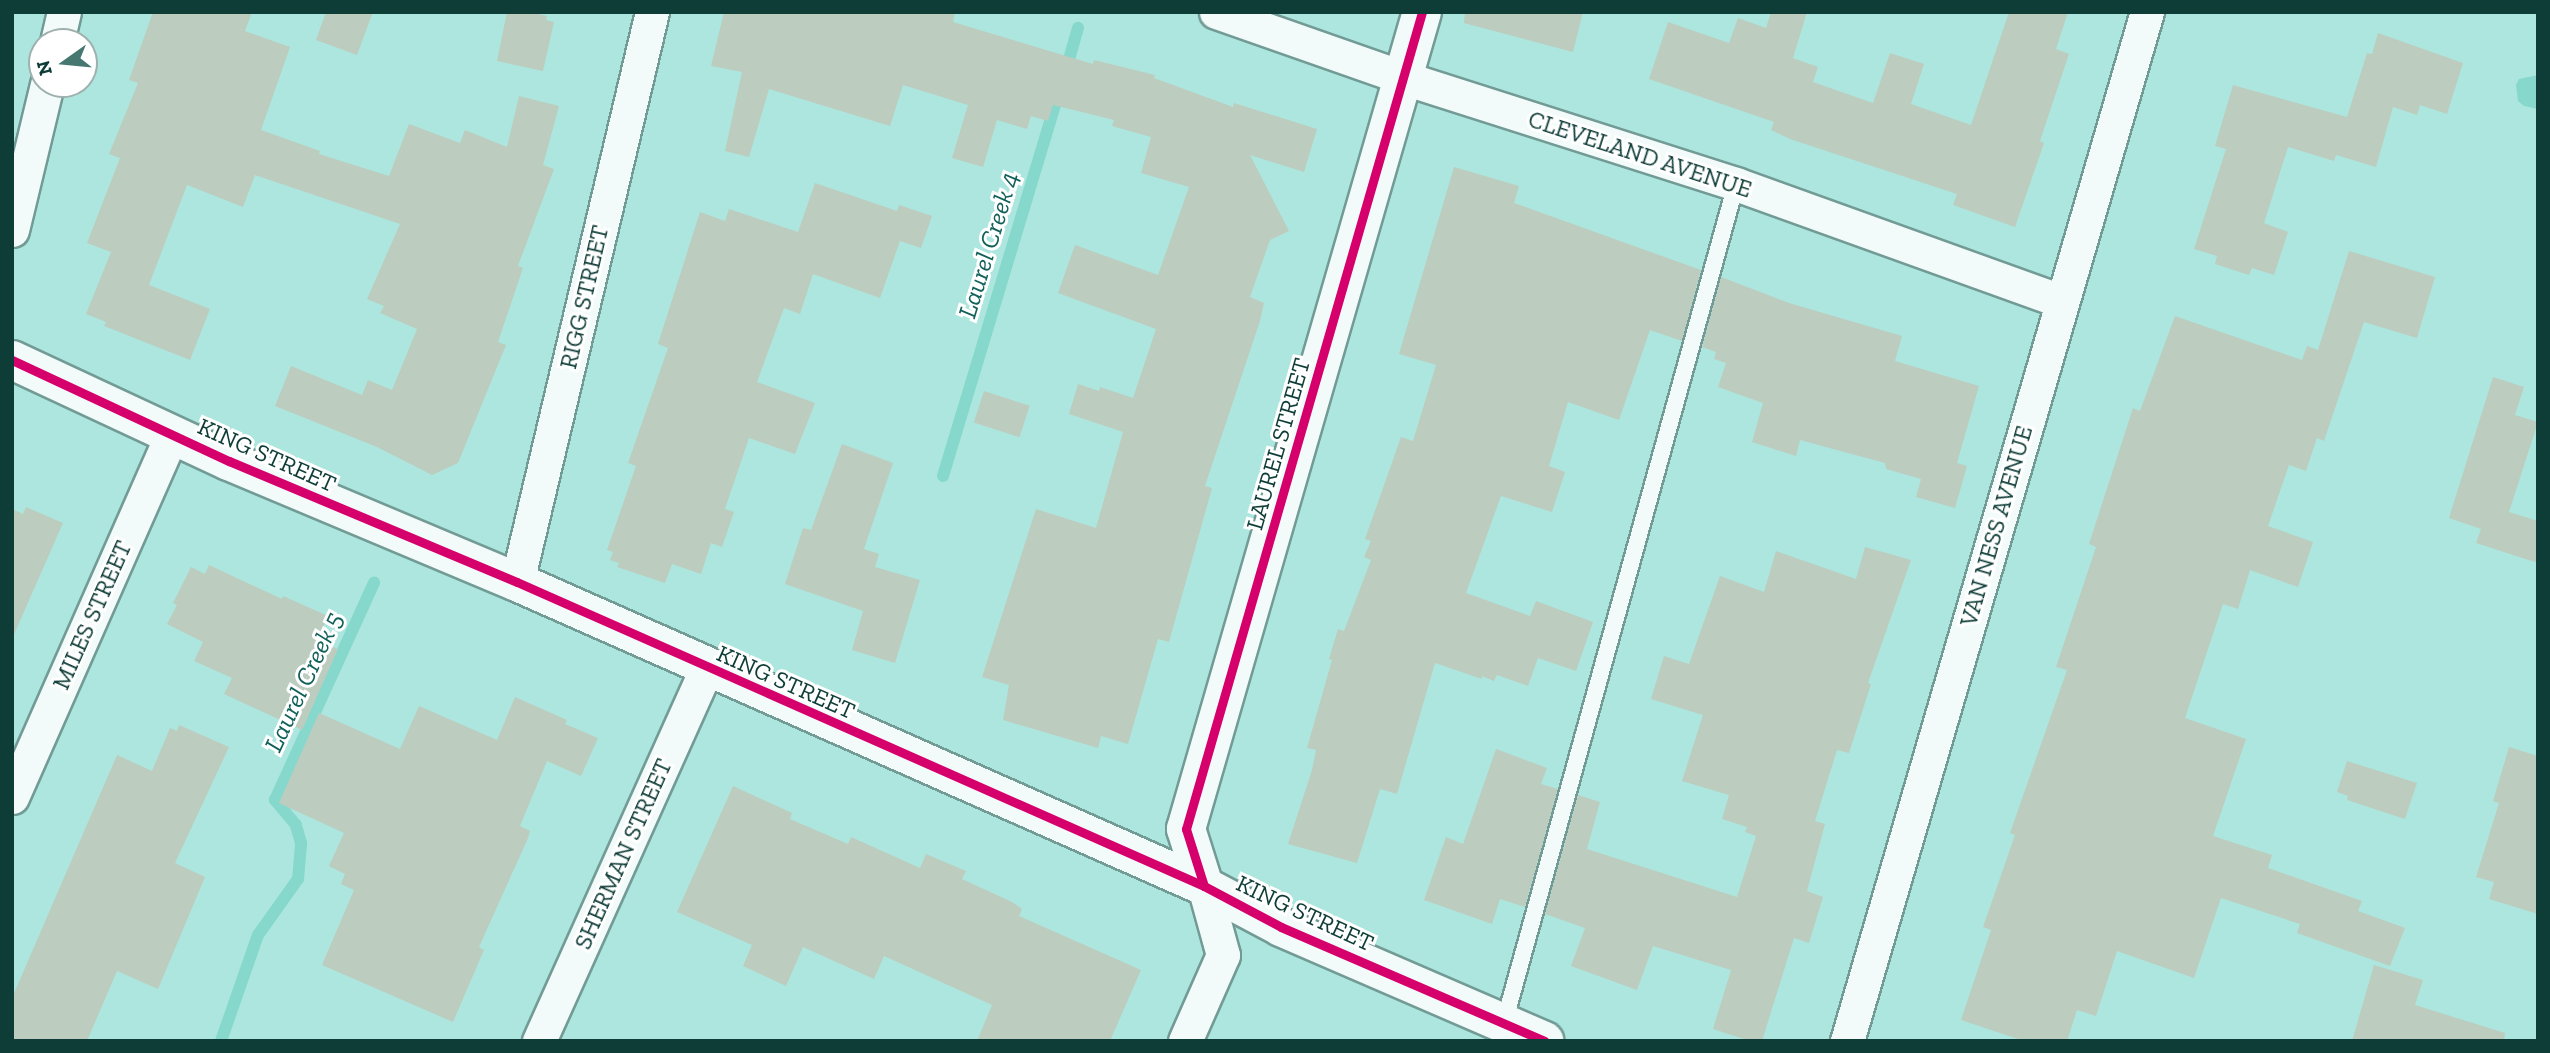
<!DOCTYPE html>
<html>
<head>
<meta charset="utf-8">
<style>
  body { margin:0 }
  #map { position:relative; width:2550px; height:1053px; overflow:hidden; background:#ade6de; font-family:"Zilla Slab",serif }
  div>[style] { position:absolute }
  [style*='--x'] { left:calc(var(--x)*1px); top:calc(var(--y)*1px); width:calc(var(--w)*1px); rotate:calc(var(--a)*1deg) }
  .water>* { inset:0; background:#86d8cd }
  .stream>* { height:12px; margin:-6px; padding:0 6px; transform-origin:6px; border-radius:6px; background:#86d8cd }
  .building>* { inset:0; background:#bcccbe; transform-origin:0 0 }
  .roads { filter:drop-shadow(2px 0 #729b96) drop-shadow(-2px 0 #729b96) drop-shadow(0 2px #729b96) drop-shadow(0 -2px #729b96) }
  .service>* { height:16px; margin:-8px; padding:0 8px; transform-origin:8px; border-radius:8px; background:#f3fbfa }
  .minor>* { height:33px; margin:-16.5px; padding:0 16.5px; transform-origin:16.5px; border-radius:16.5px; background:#f3fbfa }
  .tertiary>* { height:38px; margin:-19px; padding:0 19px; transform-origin:19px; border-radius:19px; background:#f3fbfa }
  .cycleway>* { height:9px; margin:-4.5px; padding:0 4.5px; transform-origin:4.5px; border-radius:4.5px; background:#d6006c }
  span { translate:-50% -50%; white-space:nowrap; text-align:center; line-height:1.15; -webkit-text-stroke:6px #fff; paint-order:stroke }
  .street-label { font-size:24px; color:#0e3c37 }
  .water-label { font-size:26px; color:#116059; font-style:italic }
  .frame { position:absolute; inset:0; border:14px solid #0e3c37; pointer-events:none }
  .north { position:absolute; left:28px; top:28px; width:70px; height:70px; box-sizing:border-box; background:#fff; border:2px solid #9fb1af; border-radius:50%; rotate:255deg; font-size:19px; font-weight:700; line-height:28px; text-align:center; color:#0e3c37 }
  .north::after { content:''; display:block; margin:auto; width:24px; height:32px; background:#467871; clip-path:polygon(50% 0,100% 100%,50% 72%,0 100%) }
</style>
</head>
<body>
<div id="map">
  <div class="water">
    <i style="clip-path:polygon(2538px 75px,2538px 109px,2524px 106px,2518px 101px,2516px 85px,2519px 79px)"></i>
  </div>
  <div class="stream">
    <i style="--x:1066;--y:70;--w:44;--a:-74.1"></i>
    <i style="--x:943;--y:476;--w:402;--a:-73.2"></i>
    <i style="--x:221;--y:1041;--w:112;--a:-70.8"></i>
    <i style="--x:258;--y:935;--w:69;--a:-54.5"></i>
    <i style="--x:298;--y:879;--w:36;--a:-85"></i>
    <i style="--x:301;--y:843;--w:19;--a:-106"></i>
    <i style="--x:296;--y:825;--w:33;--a:-130"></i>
    <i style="--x:275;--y:800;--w:239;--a:-65.5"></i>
  </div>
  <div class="building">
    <i style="clip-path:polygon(153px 12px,252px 12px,245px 31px,290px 47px,261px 130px,320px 151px,319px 154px,389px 176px,409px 124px,460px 143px,465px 130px,507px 147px,519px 96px,559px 106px,543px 165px,554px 169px,518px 266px,523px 268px,498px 342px,506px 345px,458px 463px,432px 475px,377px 447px,275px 406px,291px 366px,362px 395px,368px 380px,392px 390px,417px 329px,380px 313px,384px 306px,367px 299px,400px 224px,255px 175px,243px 207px,187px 185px,149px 285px,210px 309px,190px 360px,104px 326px,106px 322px,86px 314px,111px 252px,87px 243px,120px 158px,109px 154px,138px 83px,129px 80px)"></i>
    <i style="clip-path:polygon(326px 12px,373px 12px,357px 55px,316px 40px)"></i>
    <i style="clip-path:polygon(507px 12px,530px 12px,547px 16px,546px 20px,554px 22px,543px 71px,497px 61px)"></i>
    <i style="clip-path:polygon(724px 12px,955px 12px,953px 22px,1093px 64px,1094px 60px,1155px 75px,1154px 78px,1233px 107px,1234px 103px,1317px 129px,1304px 172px,1250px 155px,1289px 231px,1270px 240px,1250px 297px,1264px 303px,1260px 321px,1205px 486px,1212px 488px,1169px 642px,1158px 639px,1128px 744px,1101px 736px,1098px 748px,1003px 720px,1009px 685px,982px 677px,1036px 509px,1096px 528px,1123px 432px,1069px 414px,1078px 384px,1099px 391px,1100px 387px,1133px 398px,1156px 329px,1058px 293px,1075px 245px,1158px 275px,1189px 187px,1141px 173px,1151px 137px,1112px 126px,1114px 120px,1053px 105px,1048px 121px,1031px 116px,1027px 129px,997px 120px,983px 167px,952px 158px,968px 105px,903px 85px,890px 126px,769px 89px,749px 157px,725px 151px,742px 72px,711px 66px)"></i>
    <i style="clip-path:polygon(1465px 12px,1583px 12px,1573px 52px,1464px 23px)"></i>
    <i style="clip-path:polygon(1771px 12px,1807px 12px,1793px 58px,1818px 67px,1813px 82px,1873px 103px,1890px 53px,1924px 64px,1911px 104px,1971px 125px,2009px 12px,2068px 12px,2056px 49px,2069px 54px,2040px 141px,2044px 143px,2015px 227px,1953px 205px,1957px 194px,1790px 139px,1771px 130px,1774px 122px,1649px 79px,1668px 22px,1729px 43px,1738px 18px,1766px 28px)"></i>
    <i style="clip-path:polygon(2378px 33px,2463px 63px,2447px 114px,2420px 105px,2417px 115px,2393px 107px,2376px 167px,2336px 155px,2334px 161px,2288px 147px,2264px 223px,2288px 232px,2274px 275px,2252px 268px,2249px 275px,2215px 264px,2217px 256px,2194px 249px,2226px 149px,2215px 146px,2233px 85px,2347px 117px,2367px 53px,2372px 54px)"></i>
    <i style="clip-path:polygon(1454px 167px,1519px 186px,1514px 203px,1701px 270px,1682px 341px,1650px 330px,1619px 420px,1568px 402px,1549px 466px,1565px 472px,1552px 512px,1501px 496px,1466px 593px,1530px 616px,1536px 601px,1593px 622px,1576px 671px,1538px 658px,1528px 686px,1497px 675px,1494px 681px,1482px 676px,1482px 679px,1435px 663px,1397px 794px,1380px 789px,1357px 863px,1288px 844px,1312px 770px,1316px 750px,1307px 748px,1332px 660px,1329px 659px,1338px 629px,1344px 631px,1371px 560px,1364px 557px,1371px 541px,1365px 539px,1401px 437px,1413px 441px,1436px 365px,1399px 354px)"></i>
    <i style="clip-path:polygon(815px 183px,897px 211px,899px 205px,932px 216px,921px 248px,900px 241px,880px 298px,813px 274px,800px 314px,784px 308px,757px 382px,815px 403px,795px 454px,749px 438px,725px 509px,734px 512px,722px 547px,711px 543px,701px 574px,672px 564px,665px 583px,617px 567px,619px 563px,610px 560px,613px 552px,607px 550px,636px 466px,628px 463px,668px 348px,658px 344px,700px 212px,725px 221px,729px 209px,798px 232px)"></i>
    <i style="clip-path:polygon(2349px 251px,2435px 277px,2417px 338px,2364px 322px,2324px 441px,2317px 438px,2306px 471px,2289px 465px,2268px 526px,2313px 542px,2298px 587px,2250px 570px,2238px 609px,2223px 604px,2185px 718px,2246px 739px,2213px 836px,2272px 855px,2268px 868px,2362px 901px,2358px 911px,2405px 928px,2390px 966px,2297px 933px,2300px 924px,2221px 898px,2194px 978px,2117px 951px,2096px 1016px,2077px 1010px,2067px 1041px,2024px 1041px,1961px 1020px,1991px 930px,1983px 927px,2015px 835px,2010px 833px,2067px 670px,2056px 667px,2096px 547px,2089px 544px,2133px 408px,2140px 411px,2175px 316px,2302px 360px,2307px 346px,2318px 350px)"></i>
    <i style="clip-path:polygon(1721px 277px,1789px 303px,1902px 336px,1895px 361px,1979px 386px,1957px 463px,1967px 466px,1955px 508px,1916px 497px,1921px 479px,1886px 469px,1885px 463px,1800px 440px,1796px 456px,1752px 442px,1763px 403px,1718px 387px,1726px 363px,1714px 359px,1716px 352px,1702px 347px)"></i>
    <i style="clip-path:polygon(2493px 377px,2524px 387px,2515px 415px,2538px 422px,2509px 512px,2538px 521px,2538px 563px,2476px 543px,2481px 529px,2449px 518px)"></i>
    <i style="left:984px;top:391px;width:48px;height:33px;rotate:18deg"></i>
    <i style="clip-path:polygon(842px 444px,893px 463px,864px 549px,879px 554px,875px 567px,920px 580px,895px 663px,852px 650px,863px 611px,785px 584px,803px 528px,811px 530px)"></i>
    <i style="clip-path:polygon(26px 507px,63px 523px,12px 639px,12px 509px,23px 514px)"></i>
    <i style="clip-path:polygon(1865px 547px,1911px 560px,1868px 683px,1871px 684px,1849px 753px,1837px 750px,1815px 821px,1825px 824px,1807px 891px,1823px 897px,1809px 943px,1794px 938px,1762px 1041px,1750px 1041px,1713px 1029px,1731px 970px,1653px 946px,1637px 990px,1571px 966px,1585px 928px,1545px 914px,1578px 795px,1600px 802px,1587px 849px,1737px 897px,1756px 836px,1745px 832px,1747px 827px,1722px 819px,1729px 795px,1682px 781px,1703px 715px,1651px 699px,1664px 656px,1689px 664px,1720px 576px,1764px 592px,1776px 551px,1856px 579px)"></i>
    <i style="clip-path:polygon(209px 565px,282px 599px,283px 596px,328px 616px,317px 640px,338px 649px,302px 730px,224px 694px,232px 678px,194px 661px,203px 642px,167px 624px,177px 605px,173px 603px,191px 567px,205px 574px)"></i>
    <i style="clip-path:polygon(515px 697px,567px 720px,565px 724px,598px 738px,581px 776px,547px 761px,520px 826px,530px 831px,528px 838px,479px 947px,484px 950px,453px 1022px,322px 965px,354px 890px,341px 884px,345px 874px,329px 866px,344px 833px,279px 803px,319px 713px,400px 749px,419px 706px,497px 740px)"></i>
    <i style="clip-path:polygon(179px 725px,229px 747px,175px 863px,205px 877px,158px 989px,117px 971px,87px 1041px,12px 1041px,12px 998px,117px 755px,152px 771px,170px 728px,177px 731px)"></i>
    <i style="clip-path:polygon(2509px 747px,2538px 756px,2538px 914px,2489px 899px,2494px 882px,2476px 877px,2499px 803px,2493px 801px)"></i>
    <i style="clip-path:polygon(1496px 749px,1547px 768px,1541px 784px,1558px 789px,1525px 907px,1500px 899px,1492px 924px,1424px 900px,1446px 837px,1463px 844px)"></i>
    <i style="clip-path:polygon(2347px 761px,2417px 783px,2405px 819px,2347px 800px,2348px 796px,2337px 792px)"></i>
    <i style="clip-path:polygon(733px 786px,792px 813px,790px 819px,848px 844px,851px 837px,920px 868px,926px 854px,966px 871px,962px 879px,1012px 902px,1022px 909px,1019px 916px,1141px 970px,1110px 1041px,977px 1041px,992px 1005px,884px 956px,874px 979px,803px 947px,786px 986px,743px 966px,752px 945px,677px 912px)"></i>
    <i style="clip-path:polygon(2374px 965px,2423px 980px,2415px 1005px,2505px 1033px,2504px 1041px,2352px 1041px)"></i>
  </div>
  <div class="roads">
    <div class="service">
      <i style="--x:1504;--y:1023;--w:870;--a:-74.54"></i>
    </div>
    <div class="minor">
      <i style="--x:1216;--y:12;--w:199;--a:19.3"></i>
      <i style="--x:1404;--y:78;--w:349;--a:17.7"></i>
      <i style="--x:1736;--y:184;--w:345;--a:19.8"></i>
      <i style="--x:57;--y:42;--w:31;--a:-77"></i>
      <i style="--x:12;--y:230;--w:150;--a:-76.5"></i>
      <i style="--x:517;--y:582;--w:586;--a:-76.68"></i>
      <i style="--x:12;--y:797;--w:397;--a:-66.2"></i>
      <i style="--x:539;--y:1041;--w:409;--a:-65.8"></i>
      <i style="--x:1185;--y:1041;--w:94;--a:-66.2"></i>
      <i style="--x:1223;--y:955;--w:72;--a:-105.4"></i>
      <i style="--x:1847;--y:1041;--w:1072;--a:-73.75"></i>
    </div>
    <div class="tertiary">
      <i style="--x:12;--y:360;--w:239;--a:25"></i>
      <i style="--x:229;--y:461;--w:312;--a:22.8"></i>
      <i style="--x:517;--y:582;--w:751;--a:23.87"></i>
      <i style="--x:1204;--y:886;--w:87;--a:28"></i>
      <i style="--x:1281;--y:927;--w:287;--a:23.4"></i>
      <i style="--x:1204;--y:886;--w:60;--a:-107.5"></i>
      <i style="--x:1186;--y:829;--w:850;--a:-73.89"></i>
    </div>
  </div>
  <div class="cycleway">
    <i style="--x:12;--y:360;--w:239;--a:25"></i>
    <i style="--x:229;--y:461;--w:312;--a:22.8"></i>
    <i style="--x:517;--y:582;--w:751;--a:23.87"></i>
    <i style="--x:1204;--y:886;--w:87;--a:28"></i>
    <i style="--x:1281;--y:927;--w:287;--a:23.4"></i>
    <i style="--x:1204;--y:886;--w:60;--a:-107.5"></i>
    <i style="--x:1186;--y:829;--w:850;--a:-73.89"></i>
  </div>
  <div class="street-label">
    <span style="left:1640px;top:154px;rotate:18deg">CLEVELAND AVENUE</span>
    <span style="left:584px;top:297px;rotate:-77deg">RIGG STREET</span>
    <span style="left:1278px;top:444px;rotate:-74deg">LAUREL STREET</span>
    <span style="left:267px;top:455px;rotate:24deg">KING STREET</span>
    <span style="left:1996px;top:526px;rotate:-74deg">VAN NESS AVENUE</span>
    <span style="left:92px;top:615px;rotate:-66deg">MILES STREET</span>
    <span style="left:786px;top:682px;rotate:24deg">KING STREET</span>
    <span style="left:623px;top:854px;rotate:-66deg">SHERMAN STREET</span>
    <span style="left:1305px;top:913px;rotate:25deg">KING STREET</span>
  </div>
  <div class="water-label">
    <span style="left:989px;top:245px;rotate:-73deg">Laurel Creek 4</span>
    <span style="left:304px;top:682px;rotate:-65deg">Laurel Creek 5</span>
  </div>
  <div class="frame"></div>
  <div class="north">N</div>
</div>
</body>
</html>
